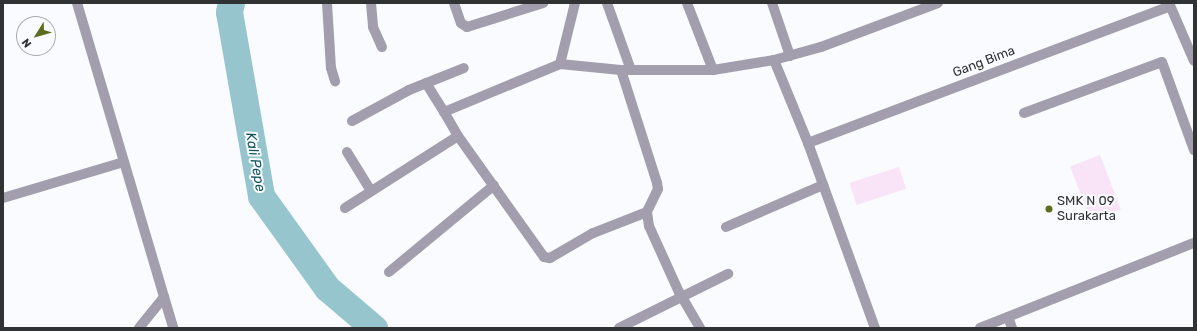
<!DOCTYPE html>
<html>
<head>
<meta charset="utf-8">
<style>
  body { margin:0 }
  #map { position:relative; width:1197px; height:331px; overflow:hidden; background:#f9fbfe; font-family:Rubik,sans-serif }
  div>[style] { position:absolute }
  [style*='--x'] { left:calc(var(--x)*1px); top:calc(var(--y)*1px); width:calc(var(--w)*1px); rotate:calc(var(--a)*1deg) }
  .green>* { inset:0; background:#f8e3f7; transform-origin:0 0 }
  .river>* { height:27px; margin:-13.5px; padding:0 13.5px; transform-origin:13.5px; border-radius:13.5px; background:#96c5ce }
  .minor>* { height:10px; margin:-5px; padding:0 5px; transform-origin:5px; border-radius:5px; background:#a29ead }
  .dots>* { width:11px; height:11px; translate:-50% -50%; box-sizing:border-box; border:2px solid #f9fbfe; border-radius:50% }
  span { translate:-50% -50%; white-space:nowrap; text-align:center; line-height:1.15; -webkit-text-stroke:4px #f9fbfe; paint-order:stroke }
  .street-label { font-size:13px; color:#313234 }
  .poi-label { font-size:13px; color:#313234 }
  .left { translate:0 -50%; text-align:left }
  .water-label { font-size:14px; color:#11545e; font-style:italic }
  .frame { position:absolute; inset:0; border:4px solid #313234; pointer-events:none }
  .north { position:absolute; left:16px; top:16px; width:40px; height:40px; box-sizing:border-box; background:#f9fbfe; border:1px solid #a9abad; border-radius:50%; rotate:233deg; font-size:11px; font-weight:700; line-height:16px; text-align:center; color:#313234 }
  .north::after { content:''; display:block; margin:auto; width:14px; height:18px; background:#5a6e1c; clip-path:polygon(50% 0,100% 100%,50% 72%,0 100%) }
</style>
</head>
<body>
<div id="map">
  <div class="green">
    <i style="left:1100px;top:155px;width:58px;height:32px;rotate:69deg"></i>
    <i style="left:899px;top:167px;width:23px;height:52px;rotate:72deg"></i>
  </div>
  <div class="river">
    <i style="--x:231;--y:3;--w:9;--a:103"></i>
    <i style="--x:229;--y:12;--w:187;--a:80.1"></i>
    <i style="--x:261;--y:196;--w:113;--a:54.3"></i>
    <i style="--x:327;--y:288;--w:62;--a:40.4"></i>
  </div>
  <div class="minor">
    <i style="--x:77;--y:3;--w:339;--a:73.5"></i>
    <i style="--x:327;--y:3;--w:65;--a:86.5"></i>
    <i style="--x:331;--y:68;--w:14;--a:73"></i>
    <i style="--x:371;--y:3;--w:24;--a:85"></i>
    <i style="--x:373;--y:27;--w:22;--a:66"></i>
    <i style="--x:454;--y:3;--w:21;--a:71"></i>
    <i style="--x:461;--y:23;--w:7;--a:34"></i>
    <i style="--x:467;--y:27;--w:80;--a:-17.5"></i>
    <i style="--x:607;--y:3;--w:71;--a:70.3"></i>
    <i style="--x:687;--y:3;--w:72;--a:68.8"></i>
    <i style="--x:772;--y:3;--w:56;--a:71.2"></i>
    <i style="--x:1169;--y:3;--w:63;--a:66.7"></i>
    <i style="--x:774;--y:60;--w:90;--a:67.7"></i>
    <i style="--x:808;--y:143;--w:197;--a:70.1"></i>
    <i style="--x:560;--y:64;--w:63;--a:-76.2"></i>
    <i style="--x:621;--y:70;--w:119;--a:72.3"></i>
    <i style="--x:657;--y:183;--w:6;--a:81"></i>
    <i style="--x:658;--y:189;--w:25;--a:116"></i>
    <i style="--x:647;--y:212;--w:14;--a:82"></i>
    <i style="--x:649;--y:226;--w:72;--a:65.6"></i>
    <i style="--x:679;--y:292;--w:42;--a:59.7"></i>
    <i style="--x:426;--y:83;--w:34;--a:58"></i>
    <i style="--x:1024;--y:113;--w:147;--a:-20.3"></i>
    <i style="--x:1162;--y:62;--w:94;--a:70"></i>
    <i style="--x:352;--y:121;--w:65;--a:-28.5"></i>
    <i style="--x:409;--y:90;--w:59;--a:-21.8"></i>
    <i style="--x:808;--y:143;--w:387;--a:-20.7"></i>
    <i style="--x:347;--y:152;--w:46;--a:58.4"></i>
    <i style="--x:3;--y:198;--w:126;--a:-16.6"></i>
    <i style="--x:345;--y:208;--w:134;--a:-32.5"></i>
    <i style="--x:647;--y:212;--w:58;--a:158.7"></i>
    <i style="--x:593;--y:233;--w:50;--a:149.8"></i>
    <i style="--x:550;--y:258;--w:6;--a:-171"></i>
    <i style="--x:544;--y:257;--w:148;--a:-125.4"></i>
    <i style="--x:458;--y:136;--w:28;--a:-120"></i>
    <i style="--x:444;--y:112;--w:126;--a:-22.5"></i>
    <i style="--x:560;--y:64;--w:61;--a:5.6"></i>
    <i style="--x:621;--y:70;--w:92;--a:0"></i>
    <i style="--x:713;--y:70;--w:62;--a:-9.3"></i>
    <i style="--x:774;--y:60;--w:49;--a:-15.5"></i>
    <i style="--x:821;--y:47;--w:125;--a:-20.6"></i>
    <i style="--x:726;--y:227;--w:106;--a:-23.4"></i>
    <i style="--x:389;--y:272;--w:136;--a:-39.6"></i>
    <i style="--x:1008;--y:317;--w:12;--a:70"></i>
    <i style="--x:139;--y:328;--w:40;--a:-51"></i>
    <i style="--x:619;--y:328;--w:122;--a:-26.4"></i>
    <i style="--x:980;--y:328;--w:230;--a:-21.7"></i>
  </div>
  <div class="dots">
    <i style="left:1049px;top:209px;background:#5a6e1c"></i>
  </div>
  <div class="street-label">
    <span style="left:984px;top:62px;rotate:-21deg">Gang Bima</span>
  </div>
  <div class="poi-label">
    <span class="left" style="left:1057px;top:209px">SMK N 09<br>Surakarta</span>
  </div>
  <div class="water-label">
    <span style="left:255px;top:162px;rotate:80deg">Kali Pepe</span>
  </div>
  <div class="frame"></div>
  <div class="north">N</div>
</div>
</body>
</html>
